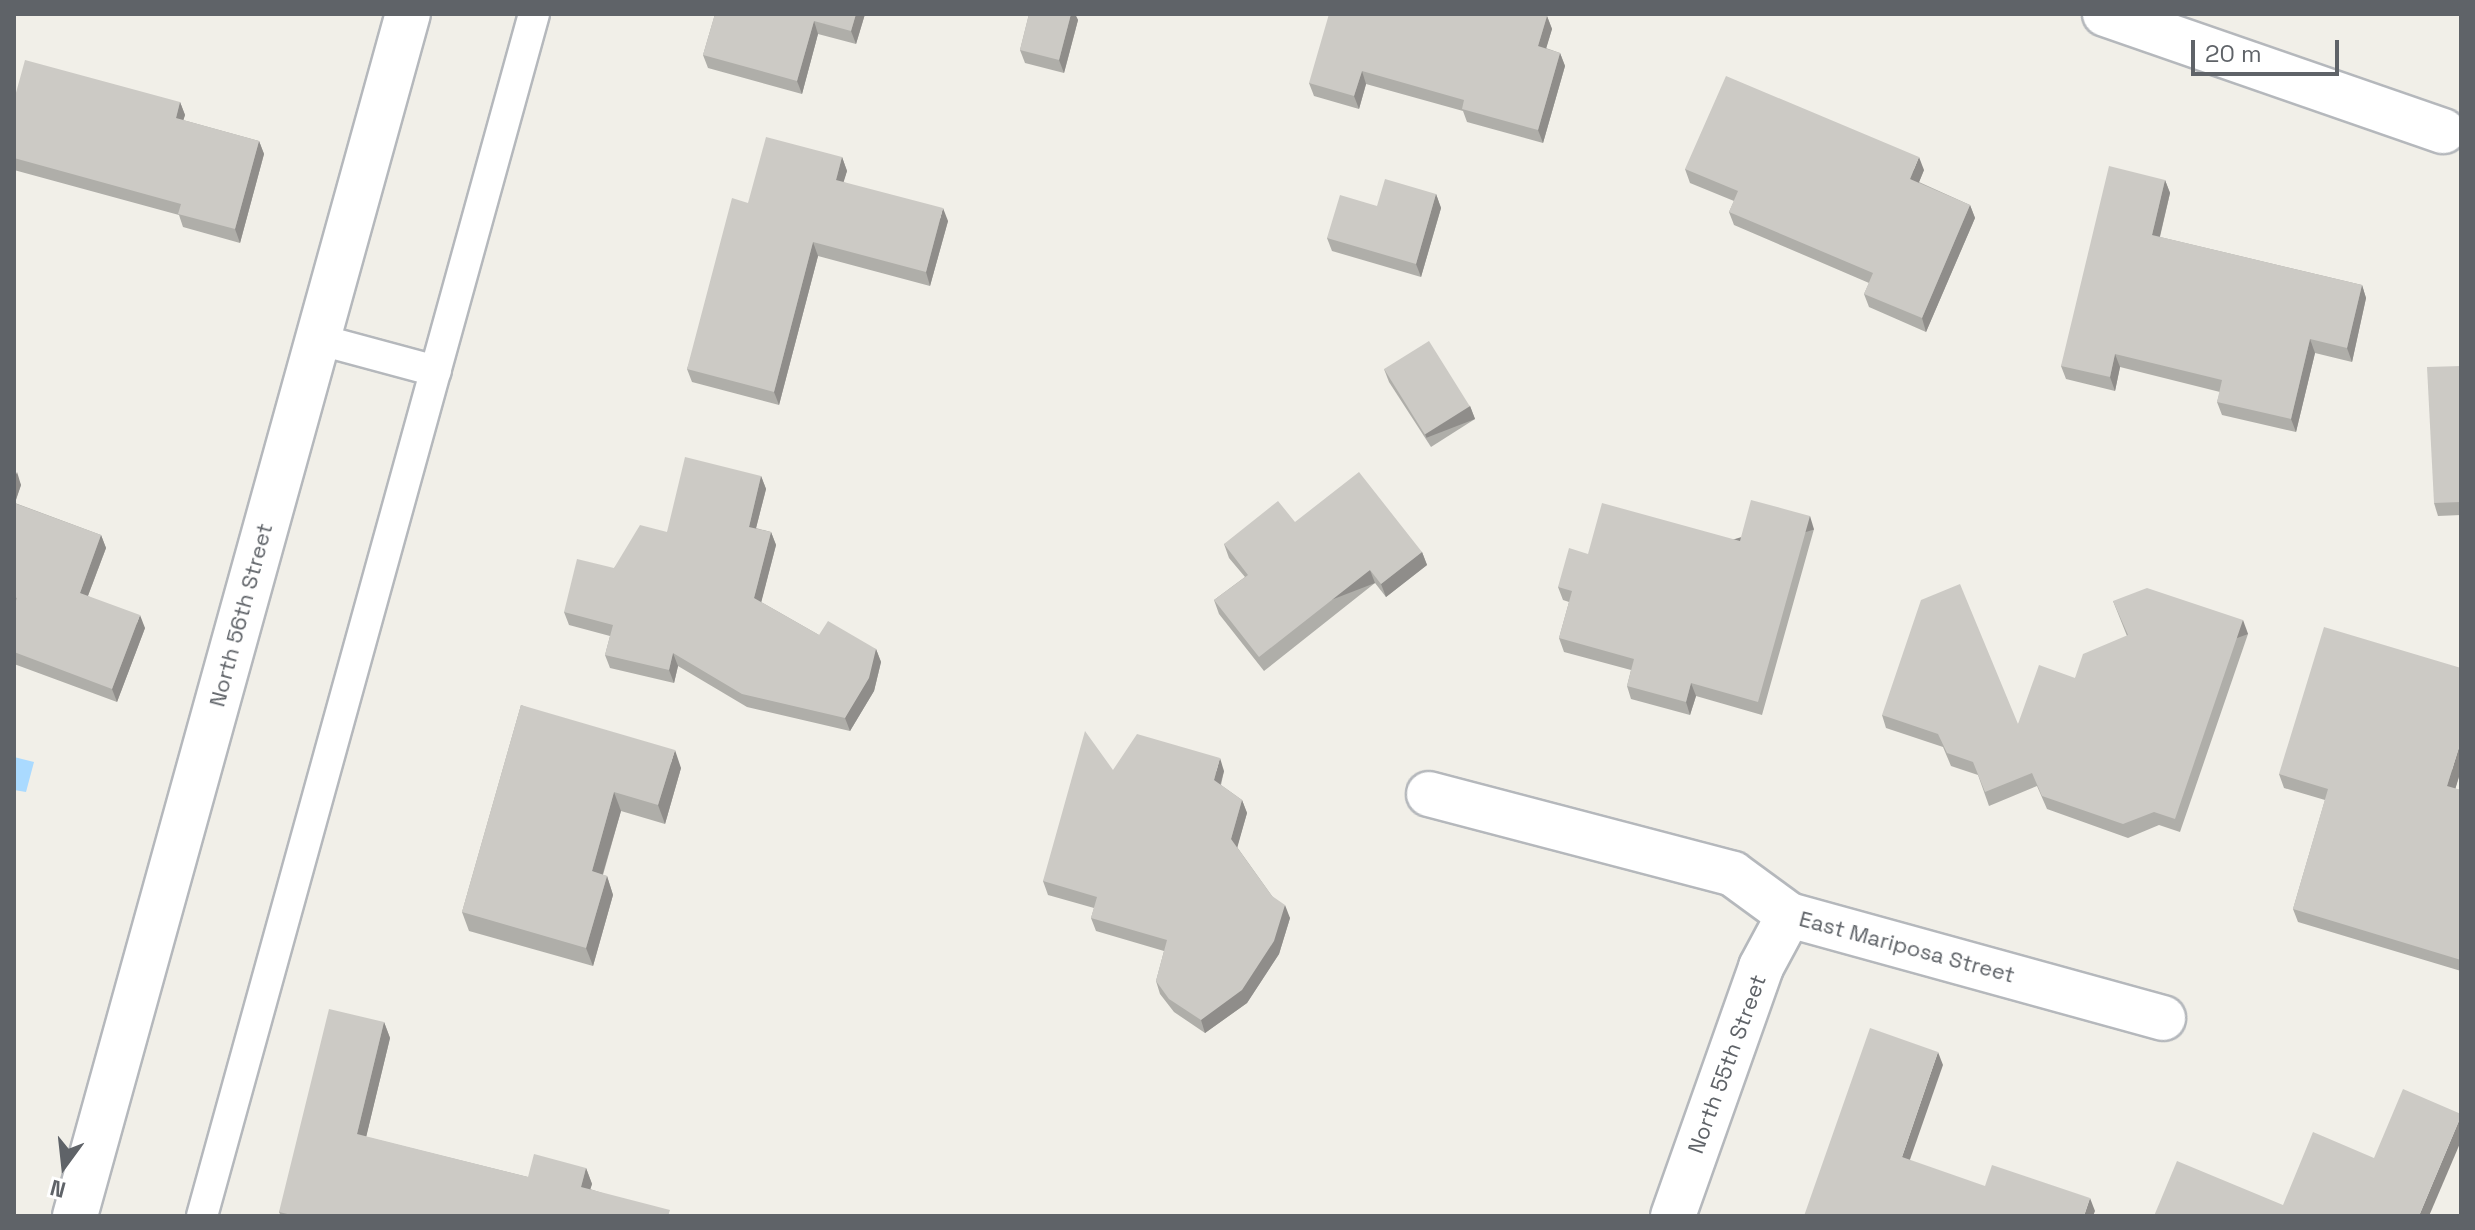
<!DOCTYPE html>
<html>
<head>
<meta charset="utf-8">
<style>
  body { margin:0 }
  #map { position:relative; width:2475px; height:1230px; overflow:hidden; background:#f1efe8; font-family:"Space Grotesk",sans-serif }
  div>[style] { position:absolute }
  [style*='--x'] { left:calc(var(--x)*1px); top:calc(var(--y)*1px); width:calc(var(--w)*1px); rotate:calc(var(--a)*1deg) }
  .water>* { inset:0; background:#aadaff }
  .roads { filter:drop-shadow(2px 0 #b5b8bc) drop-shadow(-2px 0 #b5b8bc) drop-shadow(0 2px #b5b8bc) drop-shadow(0 -2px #b5b8bc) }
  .lane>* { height:30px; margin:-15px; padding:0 15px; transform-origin:15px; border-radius:15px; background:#fff }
  .street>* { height:44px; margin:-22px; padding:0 22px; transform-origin:22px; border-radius:22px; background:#fff }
  .secondary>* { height:44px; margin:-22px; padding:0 22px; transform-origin:22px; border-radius:22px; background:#fff }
  .wall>* { inset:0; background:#afaea9 }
  .shaded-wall>* { inset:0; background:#8f8d8a; transform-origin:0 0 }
  .building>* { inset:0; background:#cccac5; transform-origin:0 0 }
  span { translate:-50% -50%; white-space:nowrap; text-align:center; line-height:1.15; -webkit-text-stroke:6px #fff; paint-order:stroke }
  .street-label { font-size:22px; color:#5f6368 }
  .frame { position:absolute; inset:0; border:16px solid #5f6368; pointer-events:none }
  .north { position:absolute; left:24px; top:1126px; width:80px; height:80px; -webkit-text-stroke:6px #fff; paint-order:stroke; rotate:195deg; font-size:22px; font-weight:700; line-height:32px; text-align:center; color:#5f6368 }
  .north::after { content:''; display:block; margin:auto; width:28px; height:36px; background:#5f6368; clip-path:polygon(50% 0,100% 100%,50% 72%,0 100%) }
  .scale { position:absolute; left:2191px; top:40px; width:148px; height:36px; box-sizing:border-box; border:4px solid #5f6368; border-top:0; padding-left:10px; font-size:24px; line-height:28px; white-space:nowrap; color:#5f6368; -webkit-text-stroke:6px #fff; paint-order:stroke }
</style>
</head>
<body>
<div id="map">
  <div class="water">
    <i style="clip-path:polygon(14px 757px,34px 762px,26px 792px,14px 790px)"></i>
  </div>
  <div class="roads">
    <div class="lane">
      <i style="--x:317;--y:339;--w:123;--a:15.1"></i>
      <i style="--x:202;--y:1216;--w:1247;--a:-74.56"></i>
    </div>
    <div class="street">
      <i style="--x:2105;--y:14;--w:358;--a:19.1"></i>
      <i style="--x:1429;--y:794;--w:314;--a:14.7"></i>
      <i style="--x:1733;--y:874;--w:69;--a:36.2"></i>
      <i style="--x:1789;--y:915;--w:388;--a:15.4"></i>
      <i style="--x:1673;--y:1216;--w:264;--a:-70.5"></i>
      <i style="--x:1761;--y:967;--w:59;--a:-61.7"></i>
    </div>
    <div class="secondary">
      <i style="--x:75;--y:1216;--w:1247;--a:-74.52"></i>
    </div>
  </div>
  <div class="wall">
    <i style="clip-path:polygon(715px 14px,865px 14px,856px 44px,818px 34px,802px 94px,708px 68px,703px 55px)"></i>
    <i style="clip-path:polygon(1029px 14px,1075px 14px,1078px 20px,1064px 73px,1025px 63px,1020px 50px)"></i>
    <i style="clip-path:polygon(1547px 16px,1552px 29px,1546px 48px,1560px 53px,1565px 66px,1543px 143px,1467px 122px,1463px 111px,1366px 84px,1359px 109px,1314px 96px,1309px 83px)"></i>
    <i style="clip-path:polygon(14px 100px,180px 102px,185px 115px,183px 120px,259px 141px,264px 154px,240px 243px,183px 227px,179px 215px,14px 170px)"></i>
    <i style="clip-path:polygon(842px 157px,847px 171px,843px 182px,948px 221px,930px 286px,818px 256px,779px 405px,692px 382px,687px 369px,748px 203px)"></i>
    <i style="clip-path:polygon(1685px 169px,1924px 170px,1919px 182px,1970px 205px,1975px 218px,1926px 332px,1869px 307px,1864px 294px,1869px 283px,1734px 225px,1729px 212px,1734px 201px,1690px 183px)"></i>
    <i style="clip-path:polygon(2165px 180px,2170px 193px,2160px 237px,2362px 285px,2366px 298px,2352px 362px,2315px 353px,2296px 432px,2222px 415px,2217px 402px,2220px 392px,2120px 367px,2115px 391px,2066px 379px,2061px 366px)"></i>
    <i style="clip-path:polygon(1436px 194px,1441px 208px,1421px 277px,1332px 251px,1327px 238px,1377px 206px)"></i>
    <i style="clip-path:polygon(2461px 366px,2461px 515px,2438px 516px,2434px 503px)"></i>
    <i style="clip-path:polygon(1384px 369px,1470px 406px,1475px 419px,1431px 447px,1389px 382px)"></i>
    <i style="clip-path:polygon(14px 471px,21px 485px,15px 503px,101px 535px,106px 548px,88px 596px,145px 628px,117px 702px,14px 664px)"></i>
    <i style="clip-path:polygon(761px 476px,766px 489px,756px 528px,771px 532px,776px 545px,761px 602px,819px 635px,876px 649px,881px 662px,874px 691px,850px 731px,747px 707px,678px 666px,674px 683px,610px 668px,605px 655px,610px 636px,569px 625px,564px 612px,614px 568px,667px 532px)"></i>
    <i style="clip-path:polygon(1295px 522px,1422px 552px,1427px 565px,1386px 597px,1375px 583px,1264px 671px,1219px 614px,1214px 600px,1245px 577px,1229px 558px,1224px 544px)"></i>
    <i style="clip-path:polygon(1814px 529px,1762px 715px,1696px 696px,1690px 715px,1631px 699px,1627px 686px,1631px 670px,1564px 652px,1559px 638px,1569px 602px,1563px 600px,1558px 587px,1588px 554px,1740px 541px)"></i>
    <i style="clip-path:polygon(2113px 601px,2248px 634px,2180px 832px,2159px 825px,2128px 838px,2047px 809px,2037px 786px,1989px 806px,1978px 775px,1951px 766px,1943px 747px,1886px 728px,1882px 715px,2018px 724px,2127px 636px)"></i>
    <i style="clip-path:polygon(521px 705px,681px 768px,665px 824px,621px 811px,603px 875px,607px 876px,613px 895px,593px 966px,469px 931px,462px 912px)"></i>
    <i style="clip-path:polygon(1113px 770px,1224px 771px,1221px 785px,1242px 800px,1247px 813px,1237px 847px,1272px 896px,1290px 918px,1279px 954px,1247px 1003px,1205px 1033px,1174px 1012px,1160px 994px,1156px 981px,1164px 951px,1096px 931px,1091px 918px,1094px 908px,1048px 895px,1043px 881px)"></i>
    <i style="clip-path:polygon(2461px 770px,2455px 789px,2461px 790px,2461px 971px,2298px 922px,2293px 909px,2325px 800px,2284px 788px,2279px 774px)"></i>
    <i style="clip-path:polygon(384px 1022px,390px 1038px,366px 1137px,528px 1177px,586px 1168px,592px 1184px,590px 1189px,672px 1216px,281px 1216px,279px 1212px)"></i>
  </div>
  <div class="shaded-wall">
    <i style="clip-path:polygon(856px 14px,865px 14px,856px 44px,851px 31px)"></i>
    <i style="clip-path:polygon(1071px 14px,1075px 14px,1078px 20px,1064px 73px,1059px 60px)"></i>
    <i style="clip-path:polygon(1547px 16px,1552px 29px,1543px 59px,1538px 46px)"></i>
    <i style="clip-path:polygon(814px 21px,818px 34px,802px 94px,797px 81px)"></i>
    <i style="clip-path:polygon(1560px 53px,1565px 66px,1543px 143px,1538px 130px)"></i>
    <i style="clip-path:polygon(1362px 71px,1366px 84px,1359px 109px,1354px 96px)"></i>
    <i style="clip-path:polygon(180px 102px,185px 115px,180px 131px,176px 118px)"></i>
    <i style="clip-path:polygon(259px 141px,264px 154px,240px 243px,235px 229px)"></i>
    <i style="clip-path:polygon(842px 157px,847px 171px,840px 194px,836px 180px)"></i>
    <i style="clip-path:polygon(1919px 157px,1924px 170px,1915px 192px,1910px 179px)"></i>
    <i style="clip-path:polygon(2165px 180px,2170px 193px,2157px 248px,2152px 235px)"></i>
    <i style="clip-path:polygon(1436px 194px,1441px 208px,1421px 277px,1416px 264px)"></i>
    <i style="clip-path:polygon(1970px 205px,1975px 218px,1926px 332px,1922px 318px)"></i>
    <i style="clip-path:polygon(943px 208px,948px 221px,930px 286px,926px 272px)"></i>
    <i style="clip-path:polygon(813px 242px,818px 256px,779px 405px,774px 392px)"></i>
    <i style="clip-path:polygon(2362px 285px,2366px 298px,2352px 362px,2347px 348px)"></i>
    <i style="clip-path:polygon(2310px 339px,2315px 353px,2296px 432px,2291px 419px)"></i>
    <i style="clip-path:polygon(2115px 354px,2120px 367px,2115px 391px,2110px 377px)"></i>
    <i style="left:1470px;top:406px;width:14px;height:52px;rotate:69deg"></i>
    <i style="clip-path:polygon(17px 472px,21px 485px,14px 505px,14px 479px)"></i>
    <i style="clip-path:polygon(761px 476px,766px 489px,753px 540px,749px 527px)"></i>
    <i style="left:1810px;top:516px;width:14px;height:193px;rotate:73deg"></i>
    <i style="clip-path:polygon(771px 532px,776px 545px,759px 611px,754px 598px)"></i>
    <i style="clip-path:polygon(101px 535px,106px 548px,84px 606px,80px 593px)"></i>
    <i style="clip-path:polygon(1422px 552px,1427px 565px,1386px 597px,1381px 584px)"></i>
    <i style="left:1370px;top:570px;width:14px;height:141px;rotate:69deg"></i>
    <i style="clip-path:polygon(140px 615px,145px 628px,117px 702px,112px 689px)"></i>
    <i style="left:2243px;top:620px;width:15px;height:210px;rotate:70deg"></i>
    <i style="clip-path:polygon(876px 649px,881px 662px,874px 691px,850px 731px,845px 718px)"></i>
    <i style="clip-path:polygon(673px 653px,678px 666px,674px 683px,669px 670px)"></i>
    <i style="clip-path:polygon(1691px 683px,1696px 696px,1690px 715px,1686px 702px)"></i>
    <i style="clip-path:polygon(2461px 741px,2461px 770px,2452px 800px,2447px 786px)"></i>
    <i style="clip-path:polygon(675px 750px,681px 768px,665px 824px,658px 805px)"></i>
    <i style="clip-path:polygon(1220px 758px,1224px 771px,1218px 793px,1214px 780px)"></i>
    <i style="clip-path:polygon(614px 792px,621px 811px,598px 890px,592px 871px)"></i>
    <i style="clip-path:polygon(1242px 800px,1247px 813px,1236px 852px,1231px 839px)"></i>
    <i style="clip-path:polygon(607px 876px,613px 895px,593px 966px,586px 948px)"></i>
    <i style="clip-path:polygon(1285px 905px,1290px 918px,1279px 954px,1247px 1003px,1205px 1033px,1201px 1020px)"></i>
    <i style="clip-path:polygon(384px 1022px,390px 1038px,363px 1150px,357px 1134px)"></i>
    <i style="clip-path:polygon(1938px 1052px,1943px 1065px,1906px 1171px,1902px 1157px)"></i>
    <i style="clip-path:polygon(2461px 1116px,2461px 1141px,2429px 1216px,2419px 1216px)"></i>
    <i style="clip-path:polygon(586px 1168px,592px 1184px,586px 1203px,581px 1187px)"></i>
    <i style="clip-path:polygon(2090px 1198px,2095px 1211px,2093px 1216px,2084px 1216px)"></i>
  </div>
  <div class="building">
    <i style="clip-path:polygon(715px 14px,856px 14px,851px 31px,814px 21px,797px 81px,703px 55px)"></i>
    <i style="clip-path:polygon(1029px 14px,1071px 14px,1059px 60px,1020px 50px)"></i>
    <i style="clip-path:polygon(1329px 14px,1540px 14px,1547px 16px,1538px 46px,1560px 53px,1538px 130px,1462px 109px,1464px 100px,1362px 71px,1354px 96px,1309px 83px)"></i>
    <i style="clip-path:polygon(25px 60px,180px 102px,176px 118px,259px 141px,235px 229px,178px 214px,181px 204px,14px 158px,14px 100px)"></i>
    <i style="clip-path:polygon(1726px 76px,1919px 157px,1910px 179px,1970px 205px,1922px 318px,1864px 294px,1873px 273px,1729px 212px,1738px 191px,1685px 169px)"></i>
    <i style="clip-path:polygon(766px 137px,842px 157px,836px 180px,943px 208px,926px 272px,813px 242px,774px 392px,687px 369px,732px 198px,748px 203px)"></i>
    <i style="clip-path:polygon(2109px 166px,2165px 180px,2152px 235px,2362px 285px,2347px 348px,2310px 339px,2291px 419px,2217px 402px,2222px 380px,2115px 354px,2110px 377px,2061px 366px)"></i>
    <i style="clip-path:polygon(1385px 179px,1436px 194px,1416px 264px,1327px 238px,1340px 195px,1377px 206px)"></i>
    <i style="left:1429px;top:341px;width:77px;height:53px;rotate:58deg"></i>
    <i style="clip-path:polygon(2461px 366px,2461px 502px,2434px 503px,2427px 367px)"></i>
    <i style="clip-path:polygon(685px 457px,761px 476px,749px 527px,771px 532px,754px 598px,819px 635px,828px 621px,876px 649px,869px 678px,845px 718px,742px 694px,673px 653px,669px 670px,605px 655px,613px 625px,564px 612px,577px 559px,614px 568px,640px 525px,667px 532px)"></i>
    <i style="clip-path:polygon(1359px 472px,1422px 552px,1381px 584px,1370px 570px,1259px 657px,1214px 600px,1248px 575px,1224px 544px,1278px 501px,1295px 522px)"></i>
    <i style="clip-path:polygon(1751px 500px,1810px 516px,1758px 702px,1691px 683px,1686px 702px,1627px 686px,1634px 659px,1559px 638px,1572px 591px,1558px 587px,1569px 548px,1588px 554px,1602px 503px,1740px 541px)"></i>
    <i style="clip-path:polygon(14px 503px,101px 535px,80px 593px,140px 615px,112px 689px,14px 652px,14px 606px,17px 598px,14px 597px)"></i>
    <i style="clip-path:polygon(1960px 584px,2018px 724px,2039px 665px,2075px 678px,2083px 654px,2128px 635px,2113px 601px,2147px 588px,2243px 620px,2175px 819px,2154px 812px,2123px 824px,2042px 796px,2032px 773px,1985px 792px,1973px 762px,1947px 753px,1938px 734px,1882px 715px,1921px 600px)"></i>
    <i style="clip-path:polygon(2324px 627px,2461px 668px,2461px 741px,2447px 786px,2461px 790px,2461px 960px,2293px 909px,2328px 789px,2279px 774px)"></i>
    <i style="clip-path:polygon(521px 705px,675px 750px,658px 805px,614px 792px,592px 871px,607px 876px,586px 948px,462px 912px)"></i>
    <i style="clip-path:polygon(1085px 731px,1113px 770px,1137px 734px,1220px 758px,1214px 780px,1242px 800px,1231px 839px,1272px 896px,1285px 905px,1274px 941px,1242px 990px,1201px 1020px,1169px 999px,1156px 981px,1167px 940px,1091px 918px,1097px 897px,1043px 881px)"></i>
    <i style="clip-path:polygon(329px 1009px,384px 1022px,357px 1134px,528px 1177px,534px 1154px,586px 1168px,581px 1187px,670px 1210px,668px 1216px,296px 1216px,279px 1212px)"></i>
    <i style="clip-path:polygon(1870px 1028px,1938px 1052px,1902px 1157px,1985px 1186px,1992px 1165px,2090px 1198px,2084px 1216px,1804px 1216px)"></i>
    <i style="clip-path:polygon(2403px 1089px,2461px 1114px,2461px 1116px,2419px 1216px,2154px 1216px,2177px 1161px,2283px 1205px,2313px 1132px,2374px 1158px)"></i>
  </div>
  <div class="street-label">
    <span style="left:241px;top:615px;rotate:-75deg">North 56th Street</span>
    <span style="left:1907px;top:947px;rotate:15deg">East Mariposa Street</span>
    <span style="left:1727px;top:1064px;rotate:-70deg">North 55th Street</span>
  </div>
  <div class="frame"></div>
  <div class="north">N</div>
  <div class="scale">20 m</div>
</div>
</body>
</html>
